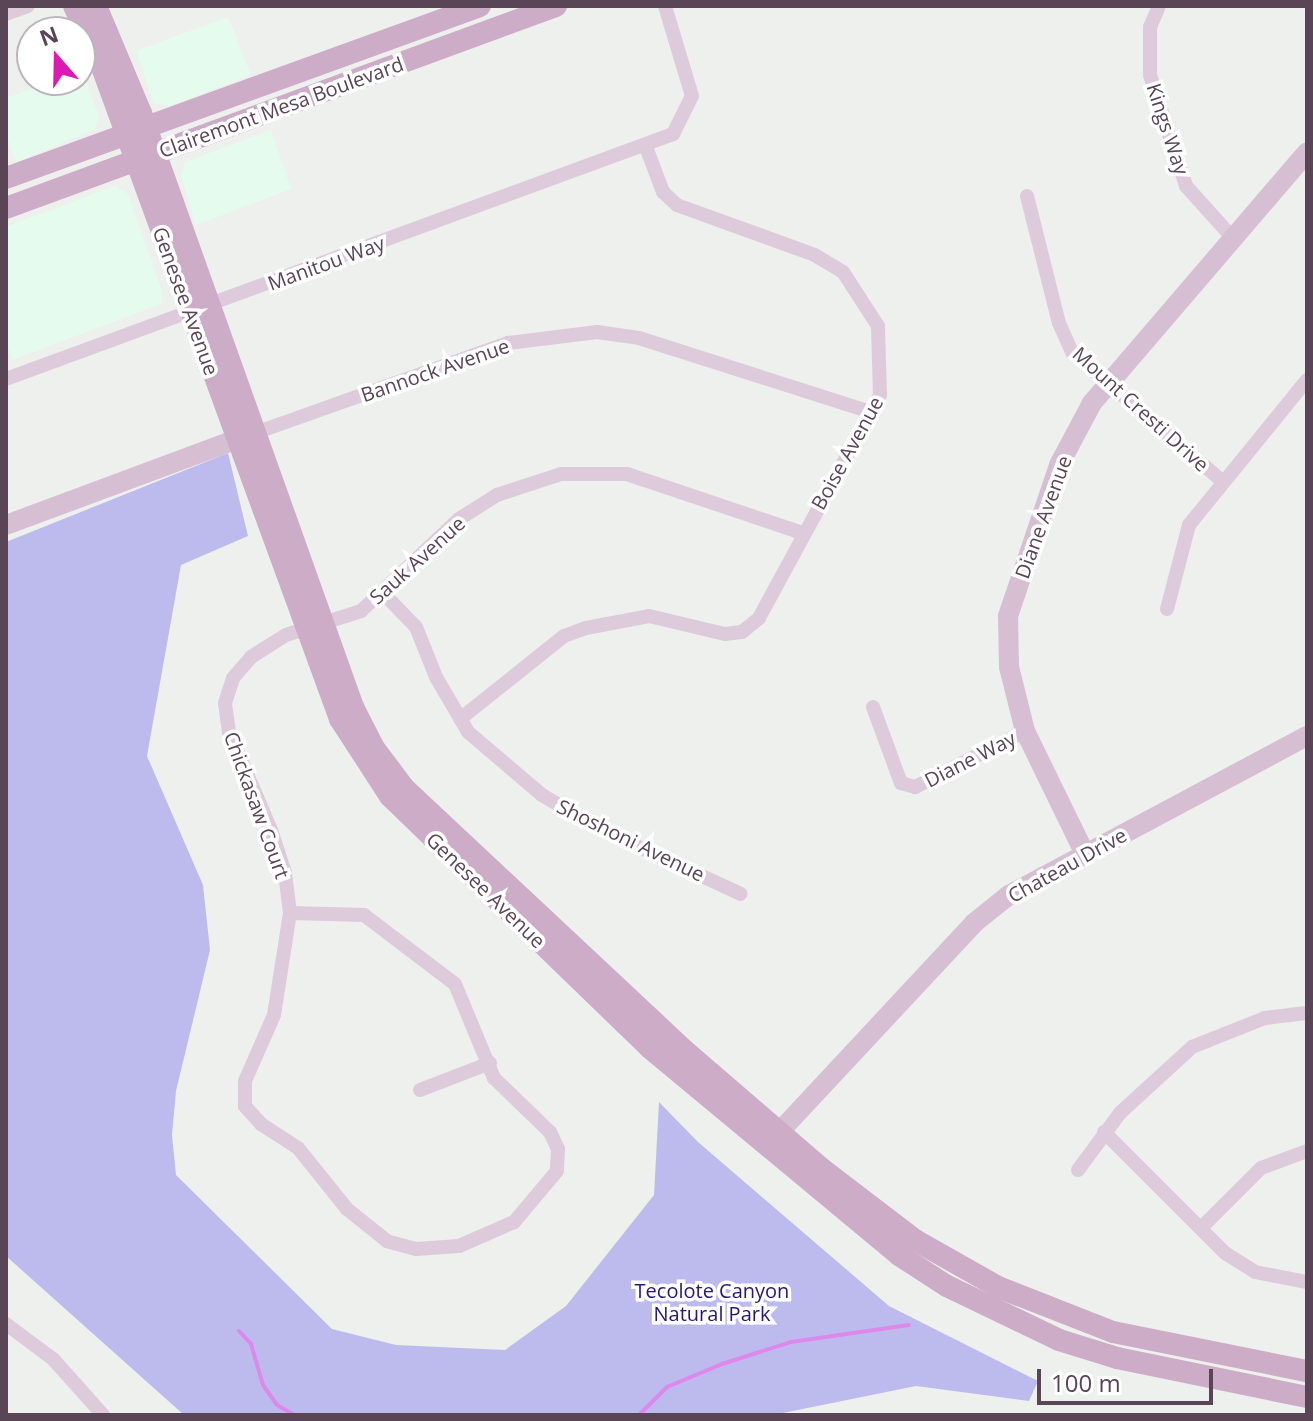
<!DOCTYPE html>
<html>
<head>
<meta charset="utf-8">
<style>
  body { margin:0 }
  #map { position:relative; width:1313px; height:1421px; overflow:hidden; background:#eef0ed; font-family:"Open Sans",sans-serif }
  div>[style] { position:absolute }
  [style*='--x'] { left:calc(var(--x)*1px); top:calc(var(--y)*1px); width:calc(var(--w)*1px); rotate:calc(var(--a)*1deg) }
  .commercial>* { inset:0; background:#e5fbed }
  .green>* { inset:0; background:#bdbbee }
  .stream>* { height:4px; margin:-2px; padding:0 2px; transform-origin:2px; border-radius:2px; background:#dd88eb }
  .street>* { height:14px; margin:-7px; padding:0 7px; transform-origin:7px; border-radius:7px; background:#ddcbdb }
  .secondary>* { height:20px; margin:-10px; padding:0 10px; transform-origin:10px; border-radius:10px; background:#d6bfd2 }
  .primary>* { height:22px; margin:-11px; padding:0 11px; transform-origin:11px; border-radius:11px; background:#ccacc7 }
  span { translate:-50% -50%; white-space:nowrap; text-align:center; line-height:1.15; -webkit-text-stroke:7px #fff; paint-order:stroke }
  .street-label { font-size:20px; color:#5a4557 }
  .park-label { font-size:20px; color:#26177a }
  .frame { position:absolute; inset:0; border:8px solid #5a4557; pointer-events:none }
  .north { position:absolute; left:16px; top:16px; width:80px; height:80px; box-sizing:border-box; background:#fff; border:2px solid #bdb5bc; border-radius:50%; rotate:340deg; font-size:22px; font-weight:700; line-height:32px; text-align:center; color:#5a4557 }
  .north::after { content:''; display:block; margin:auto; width:28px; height:36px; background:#dc1ab2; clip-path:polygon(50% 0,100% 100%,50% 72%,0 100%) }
  .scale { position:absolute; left:1037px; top:1369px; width:176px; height:36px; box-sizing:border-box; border:4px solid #5a4557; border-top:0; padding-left:10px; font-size:24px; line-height:28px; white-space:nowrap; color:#5a4557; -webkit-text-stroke:6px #fff; paint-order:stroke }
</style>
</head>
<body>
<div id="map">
  <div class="commercial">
    <i style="clip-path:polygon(228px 17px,251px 75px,170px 106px,154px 103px,136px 51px)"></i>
    <i style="clip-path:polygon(82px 70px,99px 117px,94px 130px,16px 162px,6px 135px,6px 98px,55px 80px,80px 80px)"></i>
    <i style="clip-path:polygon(271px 130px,291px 189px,196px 225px,181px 175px,185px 162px)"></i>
    <i style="clip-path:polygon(115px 186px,128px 194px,162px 291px,161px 304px,12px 360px,6px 341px,6px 227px)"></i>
  </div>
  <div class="green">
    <i style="clip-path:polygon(228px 453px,248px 536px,181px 565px,147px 756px,203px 885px,210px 950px,176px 1091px,172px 1135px,176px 1175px,332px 1329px,396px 1345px,505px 1350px,566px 1306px,654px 1195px,659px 1102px,698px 1142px,889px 1306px,1038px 1381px,1029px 1401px,916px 1386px,773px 1415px,184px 1415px,6px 1256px,6px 542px)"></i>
  </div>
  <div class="stream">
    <i style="--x:239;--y:1331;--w:18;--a:47"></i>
    <i style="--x:251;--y:1344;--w:43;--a:73.7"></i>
    <i style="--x:263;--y:1385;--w:24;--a:55"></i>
    <i style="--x:277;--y:1405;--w:20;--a:30"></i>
    <i style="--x:639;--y:1415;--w:40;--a:-45"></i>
    <i style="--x:667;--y:1387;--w:60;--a:-22.7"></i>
    <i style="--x:722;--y:1364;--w:72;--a:-17.7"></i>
    <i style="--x:791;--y:1342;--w:119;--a:-8.2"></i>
  </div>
  <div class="street">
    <i style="--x:1159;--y:6;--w:23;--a:113"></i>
    <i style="--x:1150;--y:27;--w:48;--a:90"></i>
    <i style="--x:1150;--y:75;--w:117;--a:72"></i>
    <i style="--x:1186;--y:186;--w:69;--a:48"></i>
    <i style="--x:6;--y:14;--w:23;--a:-20"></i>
    <i style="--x:1027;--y:196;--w:131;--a:75.9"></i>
    <i style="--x:1059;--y:323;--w:32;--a:66"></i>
    <i style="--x:1072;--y:352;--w:196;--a:40.7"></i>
    <i style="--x:6;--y:379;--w:711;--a:-20.17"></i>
    <i style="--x:673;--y:134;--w:42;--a:-63.4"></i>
    <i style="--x:692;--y:96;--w:94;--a:-106.7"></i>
    <i style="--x:255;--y:433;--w:269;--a:-19.6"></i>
    <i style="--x:508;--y:343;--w:90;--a:-7"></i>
    <i style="--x:597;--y:332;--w:42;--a:8.1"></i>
    <i style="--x:639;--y:338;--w:247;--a:17.7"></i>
    <i style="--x:383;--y:593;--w:47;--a:45.9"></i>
    <i style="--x:416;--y:627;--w:54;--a:68.2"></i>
    <i style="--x:436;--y:677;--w:64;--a:59.8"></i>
    <i style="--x:468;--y:732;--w:97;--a:40.4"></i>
    <i style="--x:542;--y:795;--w:65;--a:30.5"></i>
    <i style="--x:598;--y:828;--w:157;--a:24.8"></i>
    <i style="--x:1167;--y:609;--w:87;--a:-75.3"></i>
    <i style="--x:1189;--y:525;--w:187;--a:-50.9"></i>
    <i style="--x:873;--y:707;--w:81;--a:69.8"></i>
    <i style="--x:901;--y:783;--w:15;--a:16"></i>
    <i style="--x:915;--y:787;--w:123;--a:-27"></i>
    <i style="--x:460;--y:719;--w:133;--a:-38.6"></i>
    <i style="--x:564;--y:636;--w:23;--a:-20"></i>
    <i style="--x:586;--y:628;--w:64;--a:-10.8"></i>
    <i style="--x:649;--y:616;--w:78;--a:13.3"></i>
    <i style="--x:725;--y:634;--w:17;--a:-7"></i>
    <i style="--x:742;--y:632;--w:22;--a:-39"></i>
    <i style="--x:759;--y:618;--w:254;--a:-61.5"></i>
    <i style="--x:880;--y:395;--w:69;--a:-91.7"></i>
    <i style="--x:878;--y:326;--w:64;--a:-122.9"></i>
    <i style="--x:843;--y:272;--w:33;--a:-149"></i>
    <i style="--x:815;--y:255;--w:147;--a:-160.1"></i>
    <i style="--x:677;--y:205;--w:19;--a:-137"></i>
    <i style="--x:663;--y:192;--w:48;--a:-110.7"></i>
    <i style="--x:290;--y:913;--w:74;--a:1.5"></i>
    <i style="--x:364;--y:915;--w:114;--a:37.2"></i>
    <i style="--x:455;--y:984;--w:102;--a:67.5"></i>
    <i style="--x:494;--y:1078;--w:78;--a:44"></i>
    <i style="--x:550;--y:1132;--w:19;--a:65"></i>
    <i style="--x:558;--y:1149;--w:22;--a:93"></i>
    <i style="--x:557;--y:1171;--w:67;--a:130.1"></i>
    <i style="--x:514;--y:1222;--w:60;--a:156.4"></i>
    <i style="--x:459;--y:1246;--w:43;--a:176"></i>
    <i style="--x:416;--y:1249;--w:30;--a:-165"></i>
    <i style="--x:387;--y:1241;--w:51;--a:-141.3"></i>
    <i style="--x:347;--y:1209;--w:78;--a:-128.8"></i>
    <i style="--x:298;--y:1148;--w:44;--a:-147"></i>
    <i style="--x:261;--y:1124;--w:24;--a:-132"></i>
    <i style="--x:245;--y:1106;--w:25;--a:-90"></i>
    <i style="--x:245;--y:1081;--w:72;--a:-66.3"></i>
    <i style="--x:274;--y:1015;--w:103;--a:-81.1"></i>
    <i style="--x:290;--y:913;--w:40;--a:-97.1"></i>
    <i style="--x:285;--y:873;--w:45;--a:-108"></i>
    <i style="--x:271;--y:830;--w:107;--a:-113.2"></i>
    <i style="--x:229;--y:732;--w:29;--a:-98"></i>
    <i style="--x:225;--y:703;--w:26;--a:-72"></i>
    <i style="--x:233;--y:678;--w:28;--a:-49"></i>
    <i style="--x:251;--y:657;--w:41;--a:-32.2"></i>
    <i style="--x:286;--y:635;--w:79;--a:-17.7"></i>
    <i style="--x:361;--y:611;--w:134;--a:-43.2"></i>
    <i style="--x:459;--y:519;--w:45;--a:-32.3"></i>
    <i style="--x:497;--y:495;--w:67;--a:-18.2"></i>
    <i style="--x:561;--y:474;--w:66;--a:0"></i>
    <i style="--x:627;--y:474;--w:185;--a:18.6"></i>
    <i style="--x:420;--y:1090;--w:75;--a:-21.1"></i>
    <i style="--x:1104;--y:1132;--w:171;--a:45"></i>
    <i style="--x:1225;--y:1253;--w:36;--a:32"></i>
    <i style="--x:1255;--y:1272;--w:53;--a:10.9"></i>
    <i style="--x:1078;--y:1170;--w:71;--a:-53.6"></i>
    <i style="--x:1120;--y:1113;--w:98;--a:-42.5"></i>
    <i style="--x:1192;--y:1047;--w:79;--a:-21.7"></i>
    <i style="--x:1265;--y:1018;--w:42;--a:-6.8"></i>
    <i style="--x:1201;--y:1228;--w:85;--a:-45"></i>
    <i style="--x:1261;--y:1168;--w:49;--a:-20.3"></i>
    <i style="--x:6;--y:1324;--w:59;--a:36.7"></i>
    <i style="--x:53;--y:1359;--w:75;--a:48.2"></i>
  </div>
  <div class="secondary">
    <i style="--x:6;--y:525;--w:265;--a:-20.4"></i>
    <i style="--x:1085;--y:854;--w:137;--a:-116"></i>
    <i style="--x:1025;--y:731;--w:66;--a:-104"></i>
    <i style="--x:1009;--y:667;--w:51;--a:-91.1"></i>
    <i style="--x:1008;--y:616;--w:159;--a:-71.3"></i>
    <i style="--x:1059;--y:465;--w:70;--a:-62"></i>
    <i style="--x:1092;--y:403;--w:330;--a:-49.4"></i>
    <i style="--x:770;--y:1142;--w:299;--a:-47"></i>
    <i style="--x:974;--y:923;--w:45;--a:-38.7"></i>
    <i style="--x:1009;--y:895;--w:338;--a:-28.1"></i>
  </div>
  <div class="primary">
    <i style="--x:74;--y:6;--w:59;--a:64.7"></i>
    <i style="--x:99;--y:59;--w:703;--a:69.94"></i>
    <i style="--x:340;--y:719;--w:92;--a:57"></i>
    <i style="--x:390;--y:796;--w:362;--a:44.1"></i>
    <i style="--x:650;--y:1048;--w:324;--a:39.7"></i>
    <i style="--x:899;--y:1255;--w:57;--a:32.9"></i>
    <i style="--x:947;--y:1286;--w:124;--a:25.7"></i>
    <i style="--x:1059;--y:1340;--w:61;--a:17.2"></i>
    <i style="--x:1117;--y:1358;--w:194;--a:11.6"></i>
    <i style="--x:96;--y:6;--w:116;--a:67.2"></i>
    <i style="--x:141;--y:113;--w:631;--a:70.36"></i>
    <i style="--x:353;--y:707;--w:46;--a:62.9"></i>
    <i style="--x:374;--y:748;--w:50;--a:53.1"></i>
    <i style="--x:404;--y:788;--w:383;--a:43.1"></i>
    <i style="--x:684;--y:1050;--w:182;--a:40.8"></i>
    <i style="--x:822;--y:1169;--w:117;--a:37.4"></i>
    <i style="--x:915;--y:1240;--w:95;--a:29.5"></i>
    <i style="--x:998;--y:1287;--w:123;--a:21.4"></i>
    <i style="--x:1113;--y:1332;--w:198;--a:11.4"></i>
    <i style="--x:6;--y:178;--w:504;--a:-19.94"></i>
    <i style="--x:6;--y:208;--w:586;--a:-20.17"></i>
  </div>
  <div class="street-label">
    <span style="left:281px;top:107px;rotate:-20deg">Clairemont Mesa Boulevard</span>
    <span style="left:1168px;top:129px;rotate:72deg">Kings Way</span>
    <span style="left:326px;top:263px;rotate:-20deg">Manitou Way</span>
    <span style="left:186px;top:301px;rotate:70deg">Genesee Avenue</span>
    <span style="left:435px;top:370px;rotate:-19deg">Bannock Avenue</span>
    <span style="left:1141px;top:409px;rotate:42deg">Mount Cresti Drive</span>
    <span style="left:847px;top:453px;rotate:-61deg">Boise Avenue</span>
    <span style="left:1043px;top:517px;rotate:-70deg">Diane Avenue</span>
    <span style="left:417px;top:560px;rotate:-42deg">Sauk Avenue</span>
    <span style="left:970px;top:759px;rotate:-27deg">Diane Way</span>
    <span style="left:257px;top:805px;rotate:70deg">Chickasaw Court</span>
    <span style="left:631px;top:840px;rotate:26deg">Shoshoni Avenue</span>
    <span style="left:1067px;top:865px;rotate:-29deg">Chateau Drive</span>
    <span style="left:486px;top:890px;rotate:44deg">Genesee Avenue</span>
  </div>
  <div class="park-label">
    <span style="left:712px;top:1302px">Tecolote Canyon<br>Natural Park</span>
  </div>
  <div class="frame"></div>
  <div class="north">N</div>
  <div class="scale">100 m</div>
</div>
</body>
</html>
